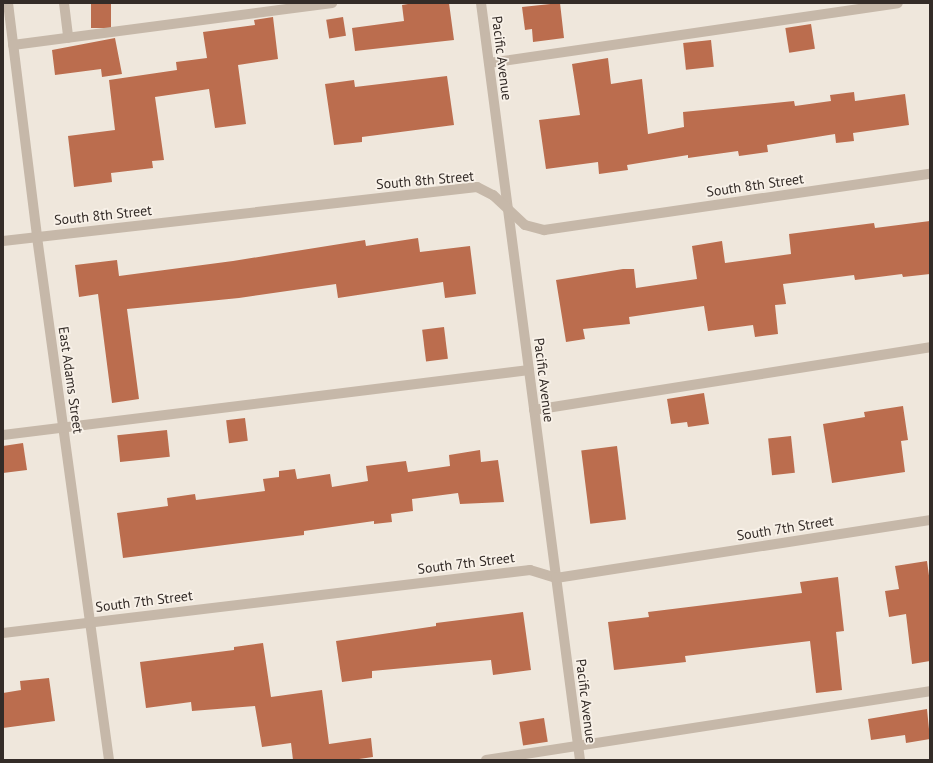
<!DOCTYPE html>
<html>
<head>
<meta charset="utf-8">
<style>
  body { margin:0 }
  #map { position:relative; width:933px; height:763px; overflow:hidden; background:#efe7dc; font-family:"PT Sans",sans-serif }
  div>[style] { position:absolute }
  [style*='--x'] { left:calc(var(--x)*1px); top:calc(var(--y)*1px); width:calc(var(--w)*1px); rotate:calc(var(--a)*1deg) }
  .building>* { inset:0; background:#bb6d4e; transform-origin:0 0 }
  .minor>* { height:10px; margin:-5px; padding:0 5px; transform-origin:5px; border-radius:5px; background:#c6b8a9 }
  span { translate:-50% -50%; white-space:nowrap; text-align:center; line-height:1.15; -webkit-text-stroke:3.5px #f8f1e8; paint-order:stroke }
  .street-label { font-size:14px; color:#342c28 }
  .frame { position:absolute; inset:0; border:4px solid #342c28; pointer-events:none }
</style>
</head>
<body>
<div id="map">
  <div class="building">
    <i style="left:91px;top:3px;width:20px;height:25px"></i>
    <i style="clip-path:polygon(414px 3px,449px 3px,454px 40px,355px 51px,352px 28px,404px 21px,402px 5px)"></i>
    <i style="clip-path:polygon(560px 3px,564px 38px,533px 42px,532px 29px,525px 30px,522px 7px)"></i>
    <i style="clip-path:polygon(273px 17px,278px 59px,238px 65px,246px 124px,215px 128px,209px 89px,155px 97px,164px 160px,152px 161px,153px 168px,111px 173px,112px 182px,74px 187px,68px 136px,115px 130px,109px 80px,177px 70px,176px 62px,207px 58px,203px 32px,255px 25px,254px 20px)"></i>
    <i style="left:343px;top:17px;width:19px;height:17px;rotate:81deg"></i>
    <i style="left:811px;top:24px;width:25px;height:26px;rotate:81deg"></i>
    <i style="clip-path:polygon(115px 38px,122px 74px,102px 77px,101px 69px,55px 75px,52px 50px)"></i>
    <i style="left:711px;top:40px;width:27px;height:28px;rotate:84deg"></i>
    <i style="clip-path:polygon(608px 58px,611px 84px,642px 79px,648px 134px,684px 127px,683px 112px,794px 101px,795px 106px,831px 101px,830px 95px,854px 92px,855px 101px,905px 94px,909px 125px,853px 133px,854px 141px,836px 143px,835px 134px,767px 145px,768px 152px,739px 156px,738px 151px,688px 158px,688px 155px,627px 165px,628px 170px,599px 174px,598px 162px,546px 169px,539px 120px,580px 115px,572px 64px)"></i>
    <i style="clip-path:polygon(447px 76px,454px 125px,362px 137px,362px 142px,334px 145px,325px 84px,354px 80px,355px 87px)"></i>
    <i style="clip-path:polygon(930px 221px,930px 274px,903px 277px,902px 274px,855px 280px,854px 275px,783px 284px,786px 304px,775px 305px,778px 334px,755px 337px,753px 325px,708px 331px,704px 306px,629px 317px,630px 324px,583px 329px,585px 339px,566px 342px,556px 280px,623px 269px,634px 269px,636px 288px,697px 279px,692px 246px,722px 241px,725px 263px,791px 254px,789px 234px,874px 223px,875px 228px)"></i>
    <i style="clip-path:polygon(418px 238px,420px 252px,470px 246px,476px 294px,445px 298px,443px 282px,338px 298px,336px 284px,239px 298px,127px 309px,139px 399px,112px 403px,98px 294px,79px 297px,75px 265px,117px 260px,119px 276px,233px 261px,365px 240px,366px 246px)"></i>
    <i style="left:444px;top:327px;width:32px;height:22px;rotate:83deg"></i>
    <i style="clip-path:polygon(704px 393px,709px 424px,688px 427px,687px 422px,671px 424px,667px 399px)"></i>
    <i style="clip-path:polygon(903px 406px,908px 440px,901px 441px,905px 472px,832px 483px,823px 424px,865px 417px,864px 412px)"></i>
    <i style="left:245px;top:418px;width:23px;height:19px;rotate:83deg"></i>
    <i style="left:167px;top:430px;width:27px;height:50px;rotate:84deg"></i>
    <i style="left:791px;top:436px;width:37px;height:23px;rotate:84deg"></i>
    <i style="clip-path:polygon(23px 443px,27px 470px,3px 473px,3px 446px)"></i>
    <i style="left:617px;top:446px;width:74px;height:36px;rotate:83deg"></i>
    <i style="clip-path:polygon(480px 450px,481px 462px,498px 460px,504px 502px,460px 504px,458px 493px,412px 499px,413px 511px,391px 514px,392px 522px,374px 524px,374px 521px,304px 531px,304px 535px,123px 558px,117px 513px,168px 506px,167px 498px,195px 494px,196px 500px,265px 491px,263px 479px,279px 477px,279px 471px,295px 469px,297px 479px,330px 474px,332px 487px,368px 481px,366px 466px,406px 461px,408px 472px,450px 466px,449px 455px)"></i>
    <i style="clip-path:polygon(927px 561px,930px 583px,930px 661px,912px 664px,906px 614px,889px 617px,885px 591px,899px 589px,895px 566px)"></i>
    <i style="clip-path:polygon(838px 577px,844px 631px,836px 632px,842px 690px,816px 693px,810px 641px,685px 656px,686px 662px,614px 670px,608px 622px,649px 617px,648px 612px,802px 593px,800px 582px)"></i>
    <i style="clip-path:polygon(523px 612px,531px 670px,493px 675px,491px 660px,372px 671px,372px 678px,342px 682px,336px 641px,436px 626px,436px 623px)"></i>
    <i style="clip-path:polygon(263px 643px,271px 697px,322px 690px,329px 744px,371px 738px,373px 757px,352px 760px,293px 760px,291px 743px,262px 747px,255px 706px,192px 711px,191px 702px,146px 708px,140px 662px,234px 650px,234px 647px)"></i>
    <i style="clip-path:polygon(49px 678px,55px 721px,3px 728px,3px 693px,21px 690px,20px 681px)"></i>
    <i style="clip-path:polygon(927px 709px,930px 739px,906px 743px,905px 735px,871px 740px,868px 719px)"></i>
    <i style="left:544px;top:718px;width:24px;height:25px;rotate:81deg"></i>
  </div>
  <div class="minor">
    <i style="--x:8;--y:3;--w:236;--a:82.9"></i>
    <i style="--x:37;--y:237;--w:528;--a:82.16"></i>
    <i style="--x:64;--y:3;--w:35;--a:83"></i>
    <i style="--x:481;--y:3;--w:763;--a:82.55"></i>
    <i style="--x:13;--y:45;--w:322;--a:-7.5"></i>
    <i style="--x:489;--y:63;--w:413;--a:-8.3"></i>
    <i style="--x:3;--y:241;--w:477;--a:-6.5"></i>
    <i style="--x:477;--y:187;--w:18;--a:27"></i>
    <i style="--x:493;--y:195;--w:44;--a:43.2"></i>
    <i style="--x:525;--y:225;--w:20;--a:15"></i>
    <i style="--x:544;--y:230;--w:390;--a:-8.3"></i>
    <i style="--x:534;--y:410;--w:401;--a:-9"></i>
    <i style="--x:3;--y:435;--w:530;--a:-7.04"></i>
    <i style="--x:3;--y:633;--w:531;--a:-6.82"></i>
    <i style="--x:530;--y:570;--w:27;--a:17"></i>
    <i style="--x:556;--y:578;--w:378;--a:-8.8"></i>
    <i style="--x:486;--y:760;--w:449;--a:-8.8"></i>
  </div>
  <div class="street-label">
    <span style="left:502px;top:58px;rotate:83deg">Pacific Avenue</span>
    <span style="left:425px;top:180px;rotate:-5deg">South 8th Street</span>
    <span style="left:755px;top:185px;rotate:-8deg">South 8th Street</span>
    <span style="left:103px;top:215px;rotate:-6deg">South 8th Street</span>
    <span style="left:71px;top:380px;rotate:82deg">East Adams Street</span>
    <span style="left:544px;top:380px;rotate:83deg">Pacific Avenue</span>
    <span style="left:785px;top:528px;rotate:-9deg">South 7th Street</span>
    <span style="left:466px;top:563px;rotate:-7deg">South 7th Street</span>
    <span style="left:144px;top:601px;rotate:-7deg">South 7th Street</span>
    <span style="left:586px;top:701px;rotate:83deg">Pacific Avenue</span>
  </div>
  <div class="frame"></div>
</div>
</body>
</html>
